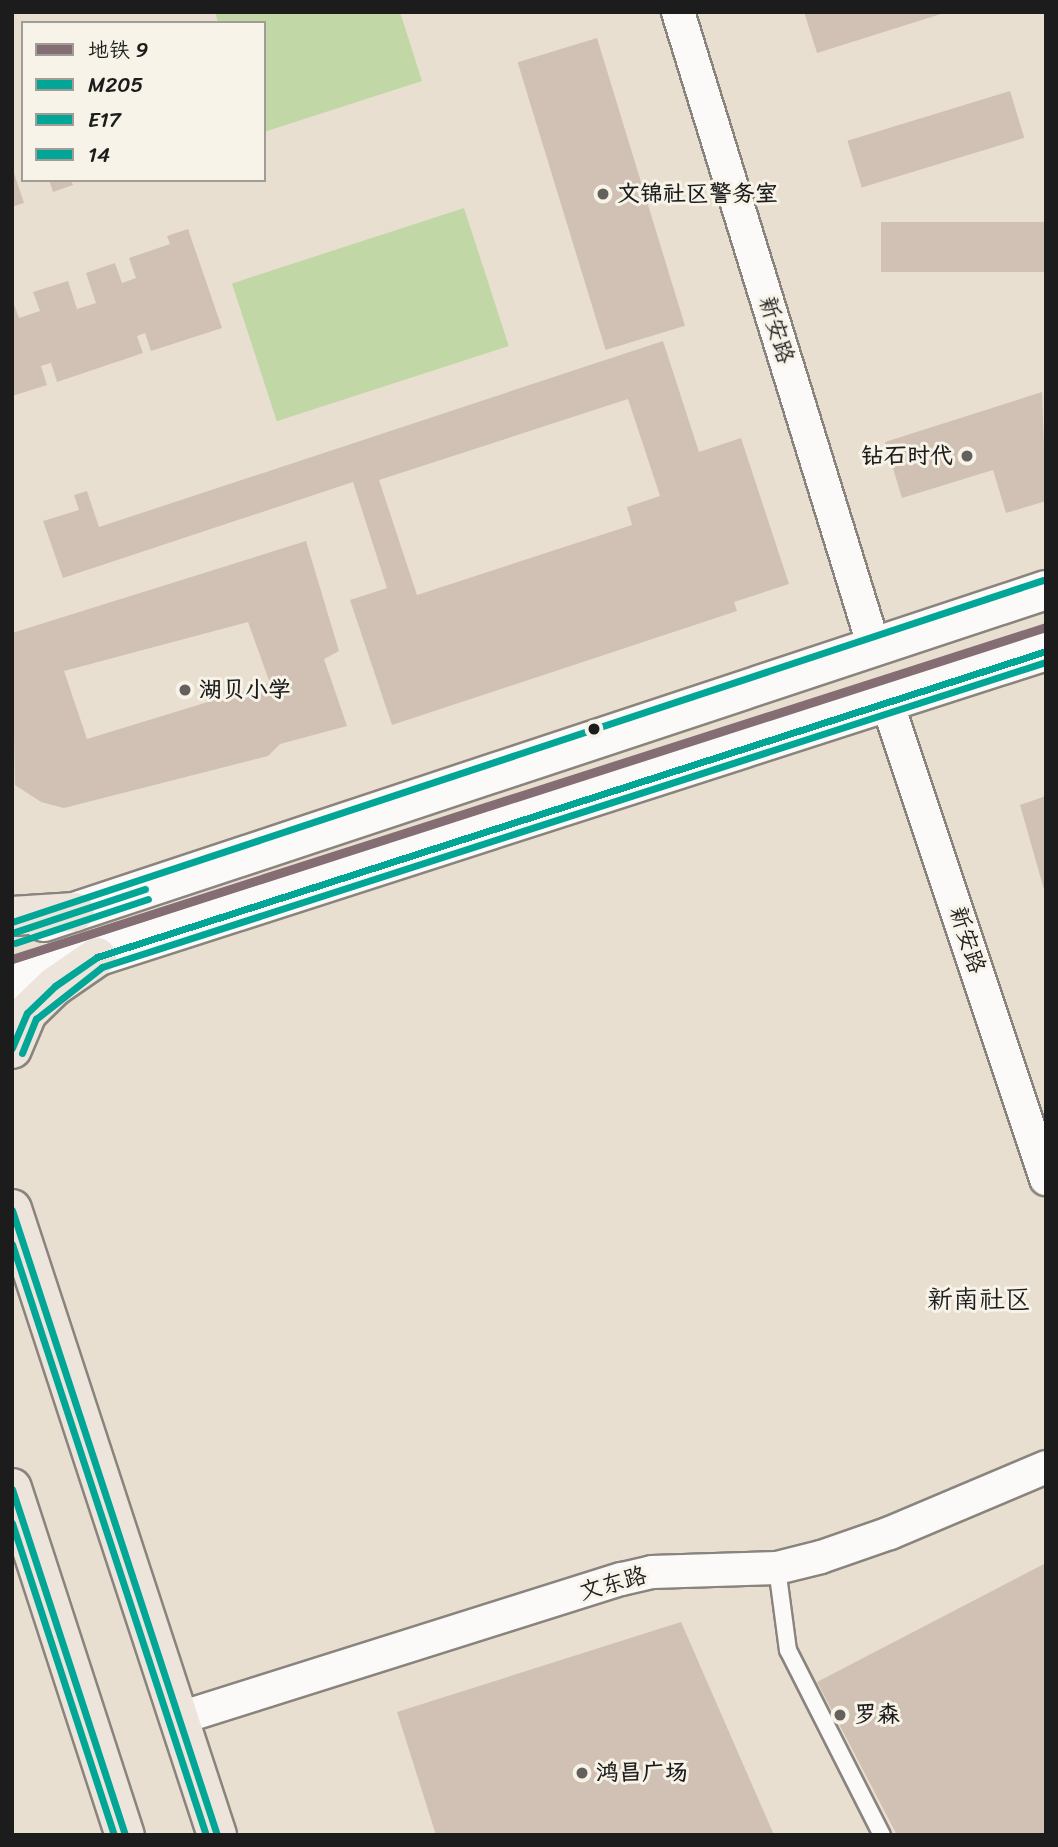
<!DOCTYPE html>
<html>
<head>
<meta charset="utf-8">
<style>
  body { margin:0 }
  #map { position:relative; width:1058px; height:1847px; overflow:hidden; background:#e9dfd1; font-family:Sriracha,"LXGW WenKai TC",sans-serif }
  div>[style] { position:absolute }
  [style*='--x'] { left:calc(var(--x)*1px); top:calc(var(--y)*1px); width:calc(var(--w)*1px); rotate:calc(var(--a)*1deg) }
  .green>* { inset:0; background:#c1d8a6; transform-origin:0 0 }
  .building>* { inset:0; background:#d0c1b4; transform-origin:0 0 }
  .roads { filter:drop-shadow(2px 0 #89847d) drop-shadow(-2px 0 #89847d) drop-shadow(0 2px #89847d) drop-shadow(0 -2px #89847d) }
  .service>* { height:16px; margin:-8px; padding:0 8px; transform-origin:8px; border-radius:8px; background:#fcfaf8 }
  .minor>* { height:32px; margin:-16px; padding:0 16px; transform-origin:16px; border-radius:16px; background:#fcfaf8 }
  .tertiary>* { height:38px; margin:-19px; padding:0 19px; transform-origin:19px; border-radius:19px; background:#fcfaf8 }
  .trunk>* { height:38px; margin:-19px; padding:0 19px; transform-origin:19px; border-radius:19px; background:#ede5dc }
  .bus-1>* { height:7px; margin:-3.5px; padding:0 3.5px; transform-origin:3.5px; border-radius:3.5px; background:#02a696 }
  .bus-2>* { height:7px; margin:-3.5px; padding:0 3.5px; transform-origin:3.5px; border-radius:3.5px; background:#02a696 }
  .bus-3>* { height:7px; margin:-3.5px; padding:0 3.5px; transform-origin:3.5px; border-radius:3.5px; background:#02a696 }
  .metro-1>* { height:9px; margin:-4.5px; padding:0 4.5px; transform-origin:4.5px; border-radius:4.5px; background:#846e74 }
  .dots>* { width:19px; height:19px; translate:-50% -50%; box-sizing:border-box; border:4px solid #f7f3e8; border-radius:50% }
  span { translate:-50% -50%; white-space:nowrap; text-align:center; line-height:1.15; -webkit-text-stroke:6px #f7f3e8; paint-order:stroke }
  .poi-label { font-size:23px; color:#1c1c1c; font-weight:700 }
  .left { translate:0 -50%; text-align:left }
  .right { translate:-100% -50%; text-align:right }
  .street-label { font-size:23px; color:#1c1c1c }
  .quarter-label { font-size:26px; color:#1c1c1c }
  .frame { position:absolute; inset:0; border:14px solid #1c1c1c; pointer-events:none }
  .legend { position:absolute; left:21px; top:21px; width:245px; height:161px; box-sizing:border-box; background:#f7f3e8; border:2px solid #9f9d96; margin:0; padding:9px 12px; list-style:none; font-size:21px; color:#1c1c1c }
  .legend li { display:flex; align-items:center; gap:14px; height:35px }
  .legend b { width:35px; border:2px solid #9f9d96 }
</style>
</head>
<body>
<div id="map">
  <div class="green">
    <i style="clip-path:polygon(215px 12px,400px 12px,422px 81px,264px 132px,264px 23px,218px 23px)"></i>
    <i style="left:464px;top:208px;width:145px;height:244px;rotate:72deg"></i>
  </div>
  <div class="building">
    <i style="clip-path:polygon(804px 12px,944px 12px,944px 13px,817px 53px)"></i>
    <i style="left:597px;top:38px;width:301px;height:83px;rotate:73deg"></i>
    <i style="left:1010px;top:91px;width:49px;height:170px;rotate:73deg"></i>
    <i style="clip-path:polygon(12px 167px,24px 203px,12px 207px)"></i>
    <i style="clip-path:polygon(49px 180px,71px 180px,73px 185px,53px 192px)"></i>
    <i style="left:1046px;top:222px;width:50px;height:165px;rotate:90deg"></i>
    <i style="clip-path:polygon(188px 229px,222px 328px,151px 351px,145px 333px,137px 336px,143px 353px,57px 382px,51px 363px,41px 366px,47px 385px,12px 396px,12px 299px,19px 318px,40px 311px,33px 292px,68px 281px,77px 309px,96px 303px,86px 273px,115px 263px,122px 283px,136px 278px,129px 258px,170px 244px,167px 236px)"></i>
    <i style="clip-path:polygon(evenodd,663px 341px,699px 452px,741px 438px,789px 584px,734px 602px,737px 611px,392px 725px,350px 600px,387px 588px,353px 482px,63px 578px,43px 521px,79px 510px,74px 495px,87px 491px,99px 527px,663px 341px,628px 399px,660px 496px,627px 507px,632px 525px,417px 595px,379px 480px,628px 399px)"></i>
    <i style="clip-path:polygon(1042px 392px,1046px 501px,1006px 513px,993px 470px,902px 498px,885px 442px)"></i>
    <i style="clip-path:polygon(evenodd,306px 541px,339px 651px,324px 659px,347px 726px,280px 744px,268px 756px,64px 808px,41px 802px,15px 785px,12px 633px,306px 541px,248px 622px,270px 683px,87px 739px,64px 671px,248px 622px)"></i>
    <i style="clip-path:polygon(1046px 796px,1046px 893px,1045px 893px,1020px 805px)"></i>
    <i style="clip-path:polygon(1046px 1563px,1046px 1835px,897px 1835px,817px 1682px)"></i>
    <i style="clip-path:polygon(681px 1622px,774px 1835px,436px 1835px,397px 1712px)"></i>
  </div>
  <div class="roads">
    <div class="service">
      <i style="--x:777;--y:1568;--w:83;--a:82.4"></i>
      <i style="--x:788;--y:1650;--w:208;--a:63.1"></i>
    </div>
    <div class="minor">
      <i style="--x:678;--y:12;--w:665;--a:72.85"></i>
      <i style="--x:887;--y:702;--w:503;--a:71.57"></i>
      <i style="--x:180;--y:1718;--w:463;--a:-17.5"></i>
      <i style="--x:622;--y:1579;--w:31;--a:-13"></i>
      <i style="--x:652;--y:1572;--w:125;--a:-1.8"></i>
      <i style="--x:777;--y:1568;--w:45;--a:-14"></i>
      <i style="--x:821;--y:1557;--w:73;--a:-19.2"></i>
      <i style="--x:890;--y:1533;--w:169;--a:-22.9"></i>
    </div>
    <div class="tertiary">
      <i style="--x:44;--y:922;--w:1056;--a:-18.33"></i>
      <i style="--x:12;--y:984;--w:1086;--a:-17.85"></i>
    </div>
    <div class="trunk">
      <i style="--x:12;--y:916;--w:63;--a:-3.6"></i>
      <i style="--x:12;--y:1049;--w:39;--a:-67"></i>
      <i style="--x:27;--y:1013;--w:39;--a:-44"></i>
      <i style="--x:55;--y:986;--w:51;--a:-34.6"></i>
      <i style="--x:12;--y:1209;--w:659;--a:71.87"></i>
      <i style="--x:12;--y:1488;--w:365;--a:72"></i>
    </div>
  </div>
  <div class="bus-1">
    <i style="--x:12;--y:933;--w:140;--a:-18.3"></i>
    <i style="--x:12;--y:1048;--w:38;--a:-67"></i>
    <i style="--x:27;--y:1013;--w:39;--a:-44"></i>
    <i style="--x:55;--y:986;--w:51;--a:-34.6"></i>
    <i style="--x:97;--y:957;--w:997;--a:-17.87"></i>
    <i style="--x:12;--y:1210;--w:658;--a:71.84"></i>
    <i style="--x:12;--y:1489;--w:364;--a:71.9"></i>
  </div>
  <div class="bus-2">
    <i style="--x:15;--y:943;--w:140;--a:-18.3"></i>
    <i style="--x:22;--y:1053;--w:37;--a:-68"></i>
    <i style="--x:36;--y:1019;--w:84;--a:-38.2"></i>
    <i style="--x:102;--y:967;--w:992;--a:-17.91"></i>
    <i style="--x:12;--y:1244;--w:622;--a:71.83"></i>
    <i style="--x:12;--y:1523;--w:328;--a:71.9"></i>
  </div>
  <div class="bus-3">
    <i style="--x:12;--y:922;--w:1086;--a:-18.35"></i>
  </div>
  <div class="metro-1">
    <i style="--x:12;--y:959;--w:1086;--a:-17.8"></i>
  </div>
  <div class="dots">
    <i style="left:603px;top:194px;background:#64605b"></i>
    <i style="left:967px;top:456px;background:#64605b"></i>
    <i style="left:185px;top:690px;background:#64605b"></i>
    <i style="left:594px;top:729px;background:#1c1c1c"></i>
    <i style="left:840px;top:1715px;background:#64605b"></i>
    <i style="left:582px;top:1773px;background:#64605b"></i>
  </div>
  <div class="poi-label">
    <span class="left" style="left:617px;top:194px">文锦社区警务室</span>
    <span class="right" style="left:953px;top:456px">钻石时代</span>
    <span class="left" style="left:199px;top:690px">湖贝小学</span>
    <span class="left" style="left:854px;top:1715px">罗森</span>
    <span class="left" style="left:596px;top:1773px">鸿昌广场</span>
  </div>
  <div class="street-label">
    <span style="left:776px;top:330px;rotate:73deg">新安路</span>
    <span style="left:967px;top:940px;rotate:72deg">新安路</span>
    <span style="left:613px;top:1584px;rotate:-15deg">文东路</span>
  </div>
  <div class="quarter-label">
    <span style="left:979px;top:1300px">新南社区</span>
  </div>
  <div class="frame"></div>
  <ul class="legend">
  <li><b style="height:9px;background:#846e74"></b>地铁 9</li>
  <li><b style="height:9px;background:#02a696"></b>M205</li>
  <li><b style="height:9px;background:#02a696"></b>E17</li>
  <li><b style="height:9px;background:#02a696"></b>14</li>
  </ul>
</div>
</body>
</html>
